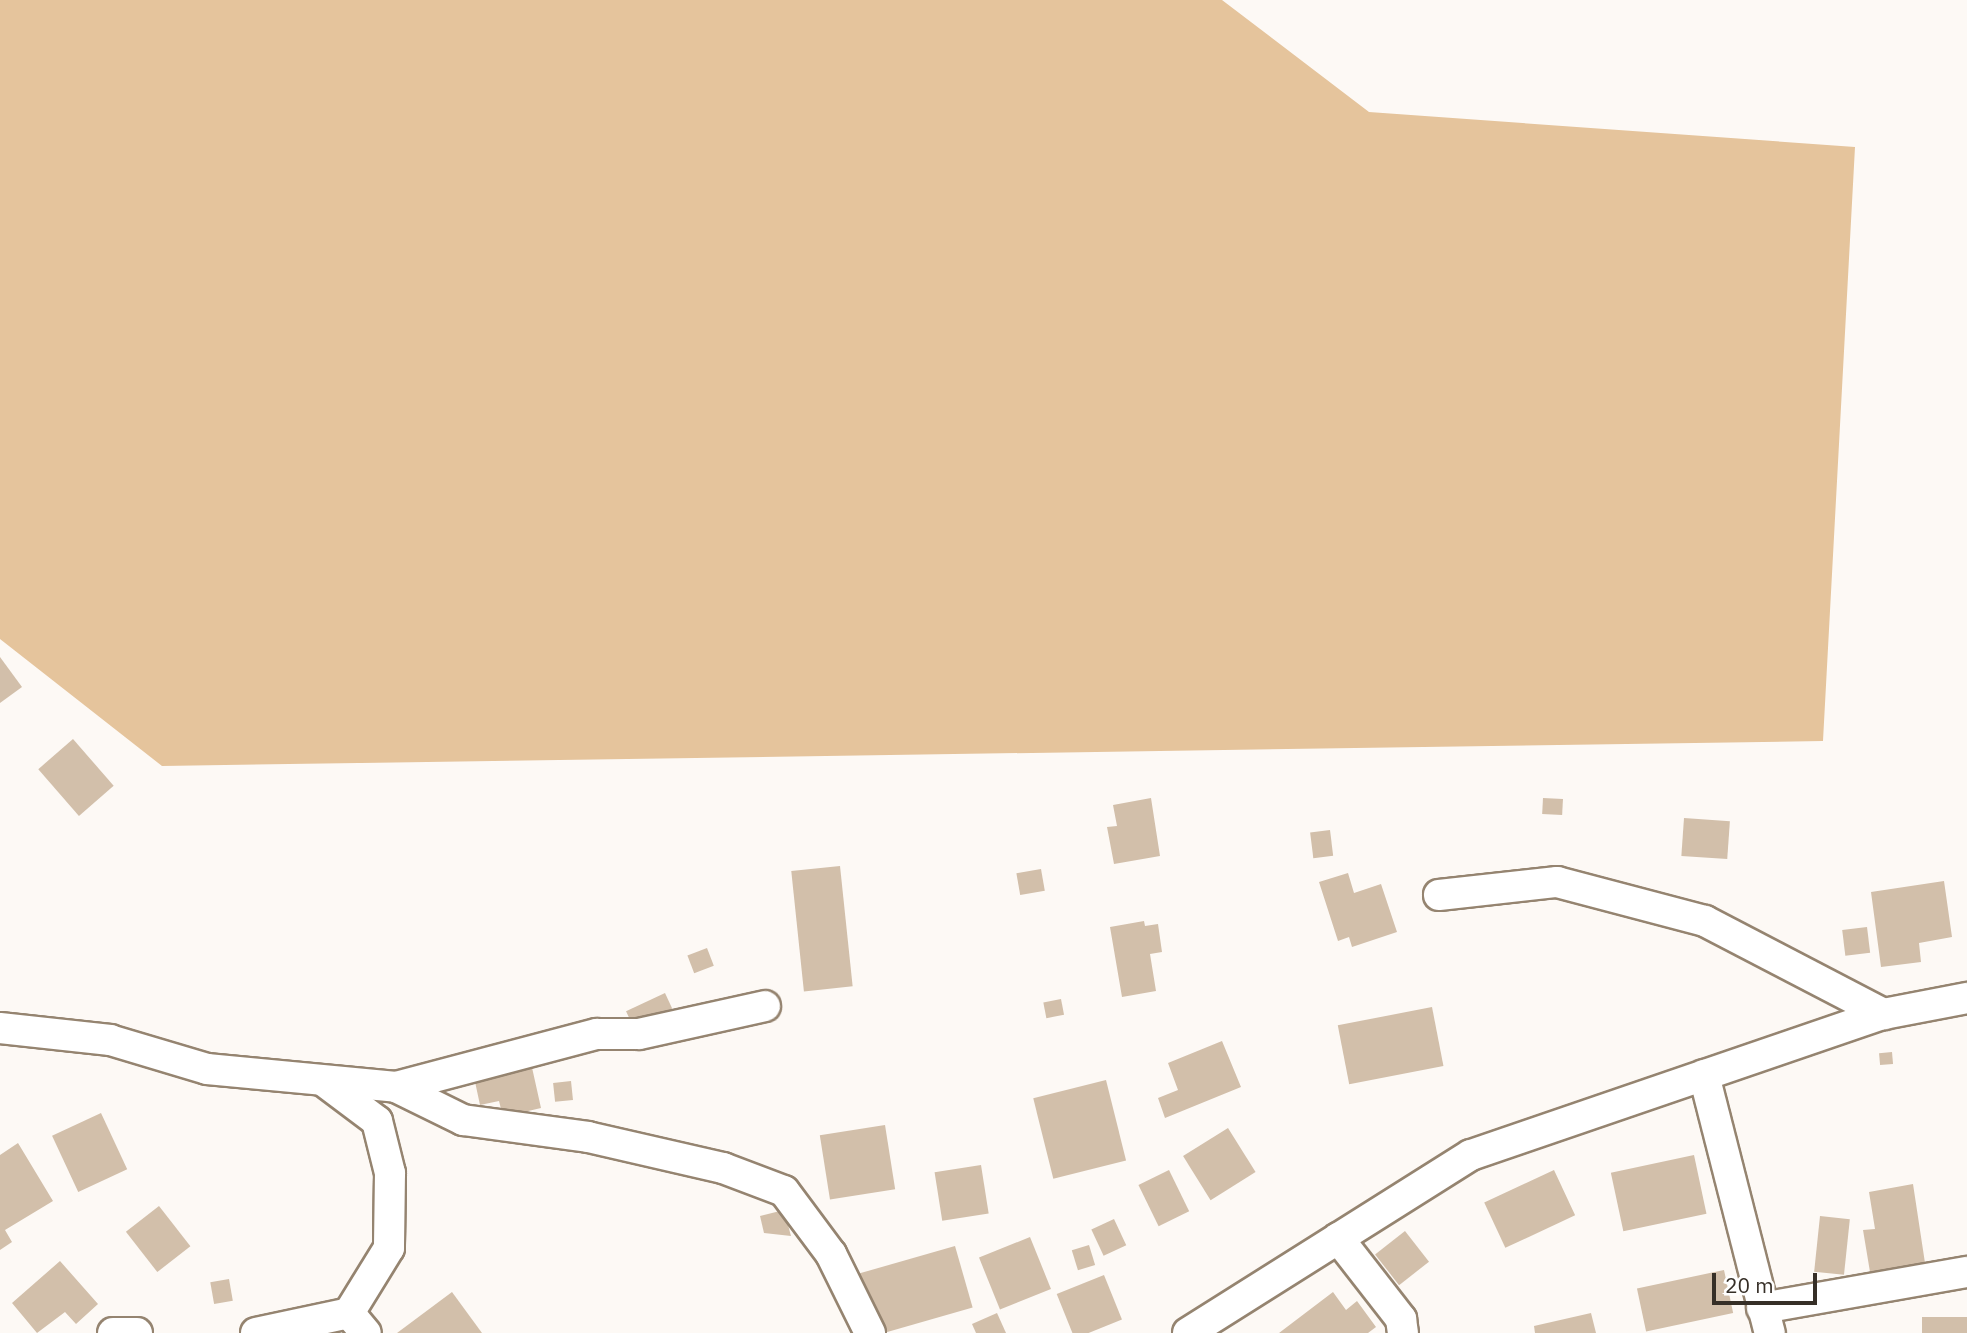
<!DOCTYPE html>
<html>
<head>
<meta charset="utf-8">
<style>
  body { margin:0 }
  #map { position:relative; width:1967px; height:1333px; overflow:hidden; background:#fdf9f5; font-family:"IBM Plex Sans",sans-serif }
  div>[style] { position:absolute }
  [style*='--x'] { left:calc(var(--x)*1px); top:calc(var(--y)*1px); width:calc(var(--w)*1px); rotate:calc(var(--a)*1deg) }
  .green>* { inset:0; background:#e5c49c }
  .building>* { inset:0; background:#d2bfaa; transform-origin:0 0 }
  .roads { filter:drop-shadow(2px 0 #958470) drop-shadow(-2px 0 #958470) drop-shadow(0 2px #958470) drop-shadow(0 -2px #958470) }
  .minor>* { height:30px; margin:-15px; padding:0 15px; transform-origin:15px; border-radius:15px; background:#fff }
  span { translate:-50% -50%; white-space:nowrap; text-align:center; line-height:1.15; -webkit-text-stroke:5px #fff; paint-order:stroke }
  .scale { position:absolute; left:1712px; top:1273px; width:105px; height:32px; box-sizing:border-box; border:4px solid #362f27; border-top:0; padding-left:9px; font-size:21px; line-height:24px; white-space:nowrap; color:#362f27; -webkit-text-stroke:5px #fff; paint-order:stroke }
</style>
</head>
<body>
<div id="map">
  <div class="green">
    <i style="clip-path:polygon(0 0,1222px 0,1369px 112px,1855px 147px,1823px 741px,162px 766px,0 639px)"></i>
  </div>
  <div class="building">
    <i style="clip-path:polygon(0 657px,22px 687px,0 703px)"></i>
    <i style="left:73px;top:739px;width:62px;height:46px;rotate:49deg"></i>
    <i style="clip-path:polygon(1151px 798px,1160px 856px,1114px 864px,1107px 827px,1117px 826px,1113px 805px)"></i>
    <i style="left:1543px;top:798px;width:20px;height:16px;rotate:3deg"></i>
    <i style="left:1684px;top:818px;width:46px;height:38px;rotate:4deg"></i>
    <i style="left:1330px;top:830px;width:26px;height:20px;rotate:83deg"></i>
    <i style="left:840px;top:866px;width:121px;height:49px;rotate:84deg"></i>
    <i style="left:1041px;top:869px;width:22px;height:25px;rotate:80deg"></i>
    <i style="clip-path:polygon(1348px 873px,1354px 893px,1381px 884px,1397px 932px,1352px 947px,1349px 937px,1338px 941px,1319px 882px)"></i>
    <i style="clip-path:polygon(1944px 881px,1952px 937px,1919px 943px,1921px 962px,1881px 967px,1871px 892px)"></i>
    <i style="clip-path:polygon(1144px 921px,1145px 926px,1158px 924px,1162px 952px,1150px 954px,1156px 991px,1122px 997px,1110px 927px)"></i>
    <i style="left:1867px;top:927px;width:26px;height:25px;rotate:83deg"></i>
    <i style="left:707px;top:948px;width:19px;height:21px;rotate:69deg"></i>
    <i style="left:665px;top:993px;width:17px;height:43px;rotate:65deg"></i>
    <i style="left:1061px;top:999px;width:16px;height:18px;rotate:79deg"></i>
    <i style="left:1432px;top:1007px;width:60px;height:96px;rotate:79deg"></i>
    <i style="clip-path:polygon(1222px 1041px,1241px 1087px,1165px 1118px,1158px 1098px,1178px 1090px,1168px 1063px)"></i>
    <i style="left:1892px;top:1052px;width:12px;height:13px;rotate:85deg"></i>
    <i style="clip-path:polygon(531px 1063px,541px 1108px,503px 1117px,499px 1101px,480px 1105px,474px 1077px)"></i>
    <i style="left:1106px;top:1080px;width:83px;height:75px;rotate:76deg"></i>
    <i style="left:571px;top:1081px;width:19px;height:18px;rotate:84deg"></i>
    <i style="left:101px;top:1113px;width:62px;height:54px;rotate:65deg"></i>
    <i style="left:885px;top:1125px;width:65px;height:66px;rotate:81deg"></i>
    <i style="left:1228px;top:1128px;width:52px;height:53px;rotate:58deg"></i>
    <i style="clip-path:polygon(18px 1143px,53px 1201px,5px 1230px,12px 1242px,0 1250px,0 1155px)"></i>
    <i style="left:1694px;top:1155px;width:60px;height:85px;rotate:78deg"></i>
    <i style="left:981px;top:1165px;width:49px;height:47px;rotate:81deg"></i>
    <i style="left:1169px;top:1170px;width:46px;height:34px;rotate:64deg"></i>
    <i style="left:1554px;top:1170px;width:50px;height:77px;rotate:65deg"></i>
    <i style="clip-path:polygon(1913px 1184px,1925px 1263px,1870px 1272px,1863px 1230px,1875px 1229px,1869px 1192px)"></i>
    <i style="left:159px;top:1206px;width:51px;height:42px;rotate:52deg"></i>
    <i style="clip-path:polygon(784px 1210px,791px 1236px,764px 1233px,760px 1216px)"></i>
    <i style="left:1820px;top:1216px;width:30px;height:56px;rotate:6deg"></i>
    <i style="left:1114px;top:1219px;width:29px;height:25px;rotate:65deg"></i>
    <i style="left:1405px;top:1231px;width:39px;height:38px;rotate:52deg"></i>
    <i style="left:1030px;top:1237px;width:56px;height:55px;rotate:68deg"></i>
    <i style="left:1089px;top:1245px;width:21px;height:18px;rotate:73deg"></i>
    <i style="left:955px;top:1246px;width:64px;height:100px;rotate:74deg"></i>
    <i style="clip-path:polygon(60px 1261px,98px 1304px,76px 1324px,65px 1312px,37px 1333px,12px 1303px)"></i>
    <i style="left:1724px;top:1270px;width:44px;height:89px;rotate:78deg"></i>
    <i style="left:1104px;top:1275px;width:48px;height:51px;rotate:68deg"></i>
    <i style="left:229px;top:1279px;width:22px;height:19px;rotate:80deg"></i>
    <i style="clip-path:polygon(452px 1292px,482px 1333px,397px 1333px)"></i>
    <i style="clip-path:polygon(1333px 1292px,1346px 1310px,1357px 1301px,1376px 1327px,1368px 1333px,1279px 1333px)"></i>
    <i style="clip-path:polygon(997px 1313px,1006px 1333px,976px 1333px,972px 1324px)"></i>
    <i style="clip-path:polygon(1591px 1313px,1596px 1333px,1535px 1333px,1534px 1326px)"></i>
    <i style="left:1922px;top:1317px;width:45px;height:16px"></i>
  </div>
  <div class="roads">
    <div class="minor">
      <i style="--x:1439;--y:895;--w:119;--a:-6.3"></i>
      <i style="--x:1557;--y:882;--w:153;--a:14.8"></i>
      <i style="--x:1705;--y:921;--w:202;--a:27.5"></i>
      <i style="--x:0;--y:1028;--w:111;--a:6.2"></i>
      <i style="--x:110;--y:1040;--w:101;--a:16.6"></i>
      <i style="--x:207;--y:1069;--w:190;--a:5.4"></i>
      <i style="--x:396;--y:1087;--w:75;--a:26.2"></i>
      <i style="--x:463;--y:1120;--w:126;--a:7.7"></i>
      <i style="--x:588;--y:1137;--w:139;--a:12.9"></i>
      <i style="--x:723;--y:1168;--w:65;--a:20.7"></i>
      <i style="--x:784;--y:1191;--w:79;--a:53.3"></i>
      <i style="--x:831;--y:1254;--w:88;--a:63.7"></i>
      <i style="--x:1704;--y:1075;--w:266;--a:75.7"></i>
      <i style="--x:325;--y:1082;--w:65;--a:36.9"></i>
      <i style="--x:377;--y:1121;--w:54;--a:76"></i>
      <i style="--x:390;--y:1173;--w:75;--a:90.8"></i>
      <i style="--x:389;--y:1248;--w:76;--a:121.6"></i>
      <i style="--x:396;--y:1087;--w:208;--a:-14.8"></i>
      <i style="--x:597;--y:1034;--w:42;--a:0"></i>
      <i style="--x:639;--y:1034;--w:129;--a:-12.5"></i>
      <i style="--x:1338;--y:1238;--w:103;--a:52.1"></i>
      <i style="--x:1401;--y:1319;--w:14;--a:82"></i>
      <i style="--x:1762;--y:1308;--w:208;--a:-10"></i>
      <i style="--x:113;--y:1333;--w:24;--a:0"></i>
      <i style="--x:256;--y:1333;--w:95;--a:-12.1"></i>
      <i style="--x:349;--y:1313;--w:26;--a:50"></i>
      <i style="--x:1188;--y:1333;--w:334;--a:-32.2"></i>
      <i style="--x:1471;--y:1155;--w:436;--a:-18.9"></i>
      <i style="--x:1884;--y:1014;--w:85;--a:-10.9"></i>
    </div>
  </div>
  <div class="scale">20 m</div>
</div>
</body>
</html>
